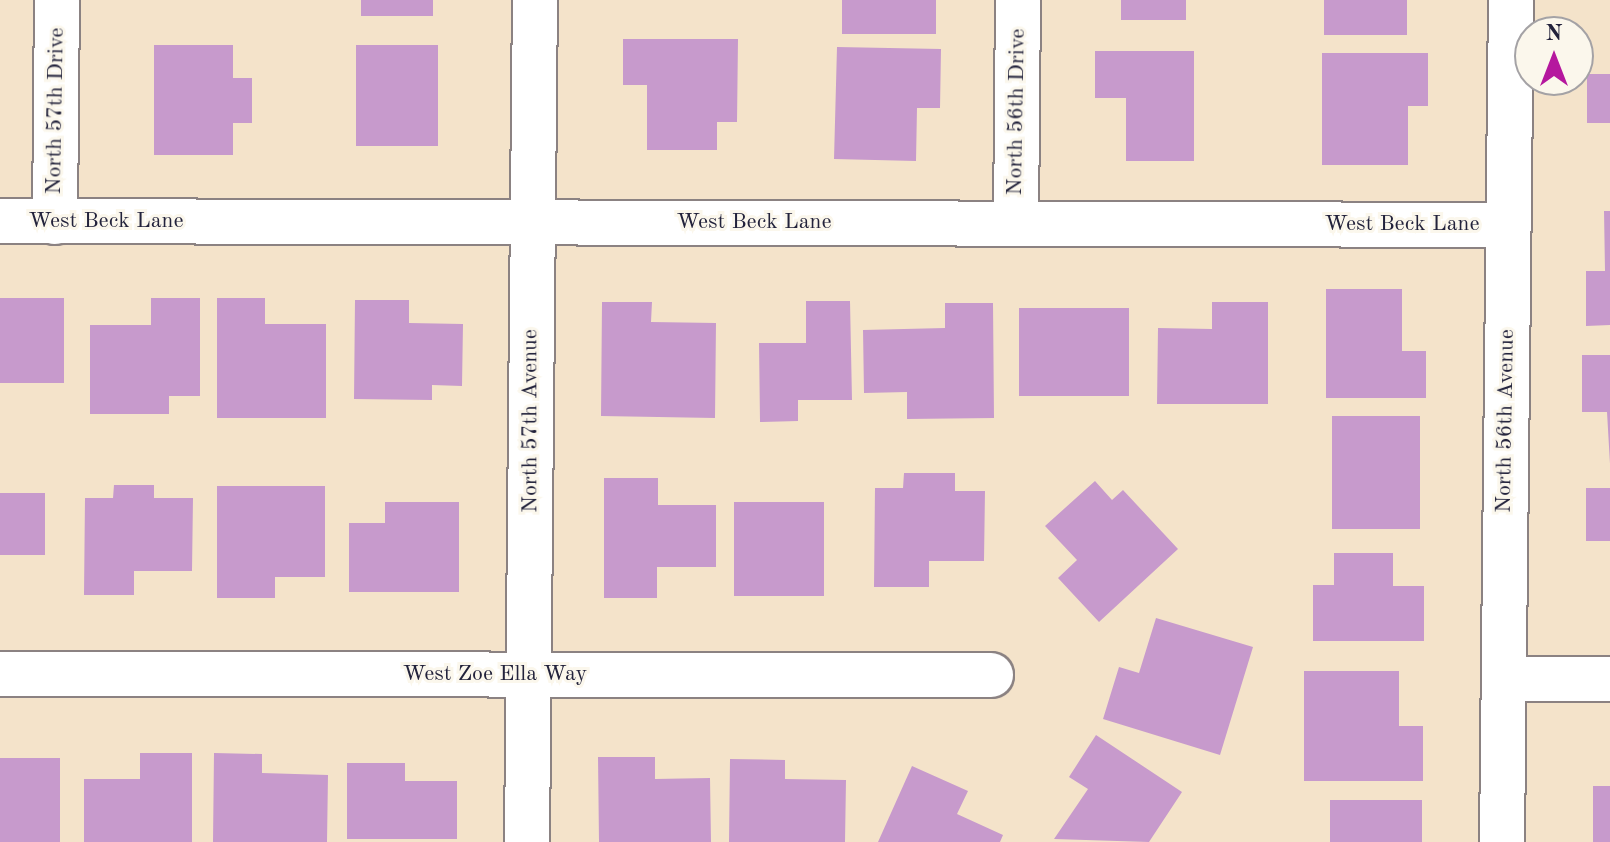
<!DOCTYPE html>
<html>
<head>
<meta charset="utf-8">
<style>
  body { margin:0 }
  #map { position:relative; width:1610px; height:842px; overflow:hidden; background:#f4e3ca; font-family:"Old Standard TT",serif }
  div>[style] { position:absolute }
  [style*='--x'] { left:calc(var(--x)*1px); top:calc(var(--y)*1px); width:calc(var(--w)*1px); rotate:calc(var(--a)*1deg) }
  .building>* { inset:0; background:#c79acc; transform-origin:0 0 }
  .roads { filter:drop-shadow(2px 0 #8b8282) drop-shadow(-2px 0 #8b8282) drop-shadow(0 2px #8b8282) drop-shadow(0 -2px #8b8282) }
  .minor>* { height:44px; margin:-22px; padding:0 22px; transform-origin:22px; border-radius:22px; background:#fff }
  span { translate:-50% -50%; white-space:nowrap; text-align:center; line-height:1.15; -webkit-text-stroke:6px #fbf7ec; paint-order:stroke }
  .street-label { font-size:22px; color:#22223b }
  .north { position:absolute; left:1514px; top:16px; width:80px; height:80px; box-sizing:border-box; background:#fbf7ec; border:2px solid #a4a2a5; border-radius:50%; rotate:0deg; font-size:22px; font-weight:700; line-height:32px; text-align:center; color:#22223b }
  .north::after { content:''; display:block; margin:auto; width:28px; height:36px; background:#b5179e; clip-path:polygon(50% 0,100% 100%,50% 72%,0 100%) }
</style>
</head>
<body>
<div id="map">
  <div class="building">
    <i style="left:361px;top:0;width:72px;height:16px"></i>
    <i style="left:842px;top:0;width:94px;height:34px"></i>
    <i style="left:1121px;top:0;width:65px;height:20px"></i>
    <i style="left:1324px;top:0;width:83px;height:35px"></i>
    <i style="clip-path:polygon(623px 39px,738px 39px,737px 122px,717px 122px,717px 150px,647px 150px,647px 85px,623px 85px)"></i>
    <i style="clip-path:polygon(154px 45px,233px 45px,233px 78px,252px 78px,252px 123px,233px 123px,233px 155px,154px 155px)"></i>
    <i style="left:356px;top:45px;width:82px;height:101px"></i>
    <i style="clip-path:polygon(837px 47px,941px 49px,940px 108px,917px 108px,916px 161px,834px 159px)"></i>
    <i style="clip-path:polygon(1095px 51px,1194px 51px,1194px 161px,1126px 161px,1126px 98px,1095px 98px)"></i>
    <i style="clip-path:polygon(1322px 53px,1428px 53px,1428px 106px,1408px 106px,1408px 165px,1322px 165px)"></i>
    <i style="left:1587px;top:74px;width:23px;height:49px"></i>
    <i style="clip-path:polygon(1604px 211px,1610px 211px,1610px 325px,1586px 326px,1586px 271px,1605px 271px)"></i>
    <i style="clip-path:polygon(1326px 289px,1402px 289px,1402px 351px,1426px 351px,1426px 398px,1326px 398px)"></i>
    <i style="left:0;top:298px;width:64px;height:85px"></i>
    <i style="clip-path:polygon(151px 298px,200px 298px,200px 396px,169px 396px,169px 414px,90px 414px,90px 325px,151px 325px)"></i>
    <i style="clip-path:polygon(217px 298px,265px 298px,265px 324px,326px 324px,326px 418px,217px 418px)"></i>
    <i style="clip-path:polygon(355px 300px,409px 300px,409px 323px,463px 324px,462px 386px,432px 385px,432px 400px,354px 399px)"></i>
    <i style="clip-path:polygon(806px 301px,850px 301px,852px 400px,798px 400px,798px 421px,760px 422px,759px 343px,806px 343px)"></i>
    <i style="clip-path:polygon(602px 302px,652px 302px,651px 322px,716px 323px,715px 418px,601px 416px)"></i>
    <i style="clip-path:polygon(1212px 302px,1268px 302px,1268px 404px,1157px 404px,1158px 328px,1212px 329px)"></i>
    <i style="clip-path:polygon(945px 303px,993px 303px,994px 418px,907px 419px,907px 392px,864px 393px,863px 330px,945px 328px)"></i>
    <i style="left:1019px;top:308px;width:110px;height:88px"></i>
    <i style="clip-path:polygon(1582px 355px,1610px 355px,1610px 464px,1607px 412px,1582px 412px)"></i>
    <i style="left:1332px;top:416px;width:88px;height:113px"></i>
    <i style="clip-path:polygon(904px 473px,955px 473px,955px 491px,985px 491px,984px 561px,929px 561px,929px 587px,874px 587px,875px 488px,903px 488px)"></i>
    <i style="clip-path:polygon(604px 478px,658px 478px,658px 505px,716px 505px,716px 567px,657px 567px,657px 598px,604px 598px)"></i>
    <i style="clip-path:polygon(1095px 481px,1112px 500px,1123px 490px,1178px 549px,1099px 622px,1058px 578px,1077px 560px,1045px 526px)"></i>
    <i style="clip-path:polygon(114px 485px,154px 485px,154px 498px,193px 498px,192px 571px,134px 571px,134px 595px,84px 595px,85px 498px,113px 498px)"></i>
    <i style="clip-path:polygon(217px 486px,325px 486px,325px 577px,275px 577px,275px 598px,217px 598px)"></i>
    <i style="left:1586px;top:488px;width:24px;height:53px"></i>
    <i style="left:0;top:493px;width:45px;height:62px"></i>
    <i style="clip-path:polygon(385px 502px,459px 502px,459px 592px,349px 592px,349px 523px,385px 523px)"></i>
    <i style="left:734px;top:502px;width:90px;height:94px"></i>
    <i style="clip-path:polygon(1334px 553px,1393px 553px,1393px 586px,1424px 586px,1424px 641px,1313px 641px,1313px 585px,1334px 585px)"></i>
    <i style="clip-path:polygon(1156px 618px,1253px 647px,1220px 755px,1103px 719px,1119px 667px,1139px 673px)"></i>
    <i style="clip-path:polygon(1304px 671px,1399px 671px,1399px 726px,1423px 726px,1423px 781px,1304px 781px)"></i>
    <i style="clip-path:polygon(1096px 735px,1182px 792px,1149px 842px,1054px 839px,1088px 789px,1069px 777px)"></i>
    <i style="clip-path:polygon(140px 753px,192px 753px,192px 842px,84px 842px,84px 779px,140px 779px)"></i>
    <i style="clip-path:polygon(214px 753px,262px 754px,262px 773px,328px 775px,327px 842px,213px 842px)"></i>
    <i style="clip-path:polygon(598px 757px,655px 757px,655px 779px,710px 778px,711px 842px,599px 842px)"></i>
    <i style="left:0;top:758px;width:60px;height:84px"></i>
    <i style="clip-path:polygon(730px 759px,785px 760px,785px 779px,846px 780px,845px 842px,729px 842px)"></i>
    <i style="clip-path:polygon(347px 763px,405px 763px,405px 781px,457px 781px,457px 839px,347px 839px)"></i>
    <i style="clip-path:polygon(912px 766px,968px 791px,957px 814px,1003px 835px,1000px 842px,878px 842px)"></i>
    <i style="left:1593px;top:786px;width:17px;height:56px"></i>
    <i style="left:1422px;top:800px;width:42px;height:92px;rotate:90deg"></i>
  </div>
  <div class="roads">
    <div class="minor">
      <i style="--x:0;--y:221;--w:1509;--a:0.15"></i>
      <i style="--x:55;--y:222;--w:222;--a:-89.5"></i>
      <i style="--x:1016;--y:224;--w:224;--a:-89.5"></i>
      <i style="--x:0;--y:674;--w:991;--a:0.06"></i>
      <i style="--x:1504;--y:679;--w:106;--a:0"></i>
      <i style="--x:527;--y:842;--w:842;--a:-89.46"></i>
      <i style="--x:1502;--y:842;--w:842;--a:-89.39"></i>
    </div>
  </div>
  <div class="street-label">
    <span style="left:56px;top:111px;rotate:-89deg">North 57th Drive</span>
    <span style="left:1017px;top:112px;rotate:-89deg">North 56th Drive</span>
    <span style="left:106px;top:222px">West Beck Lane</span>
    <span style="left:754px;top:223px">West Beck Lane</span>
    <span style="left:1402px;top:225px">West Beck Lane</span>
    <span style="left:531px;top:421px;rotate:-90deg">North 57th Avenue</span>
    <span style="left:1506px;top:421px;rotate:-89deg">North 56th Avenue</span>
    <span style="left:495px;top:675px">West Zoe Ella Way</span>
  </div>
  <div class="north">N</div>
</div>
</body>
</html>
